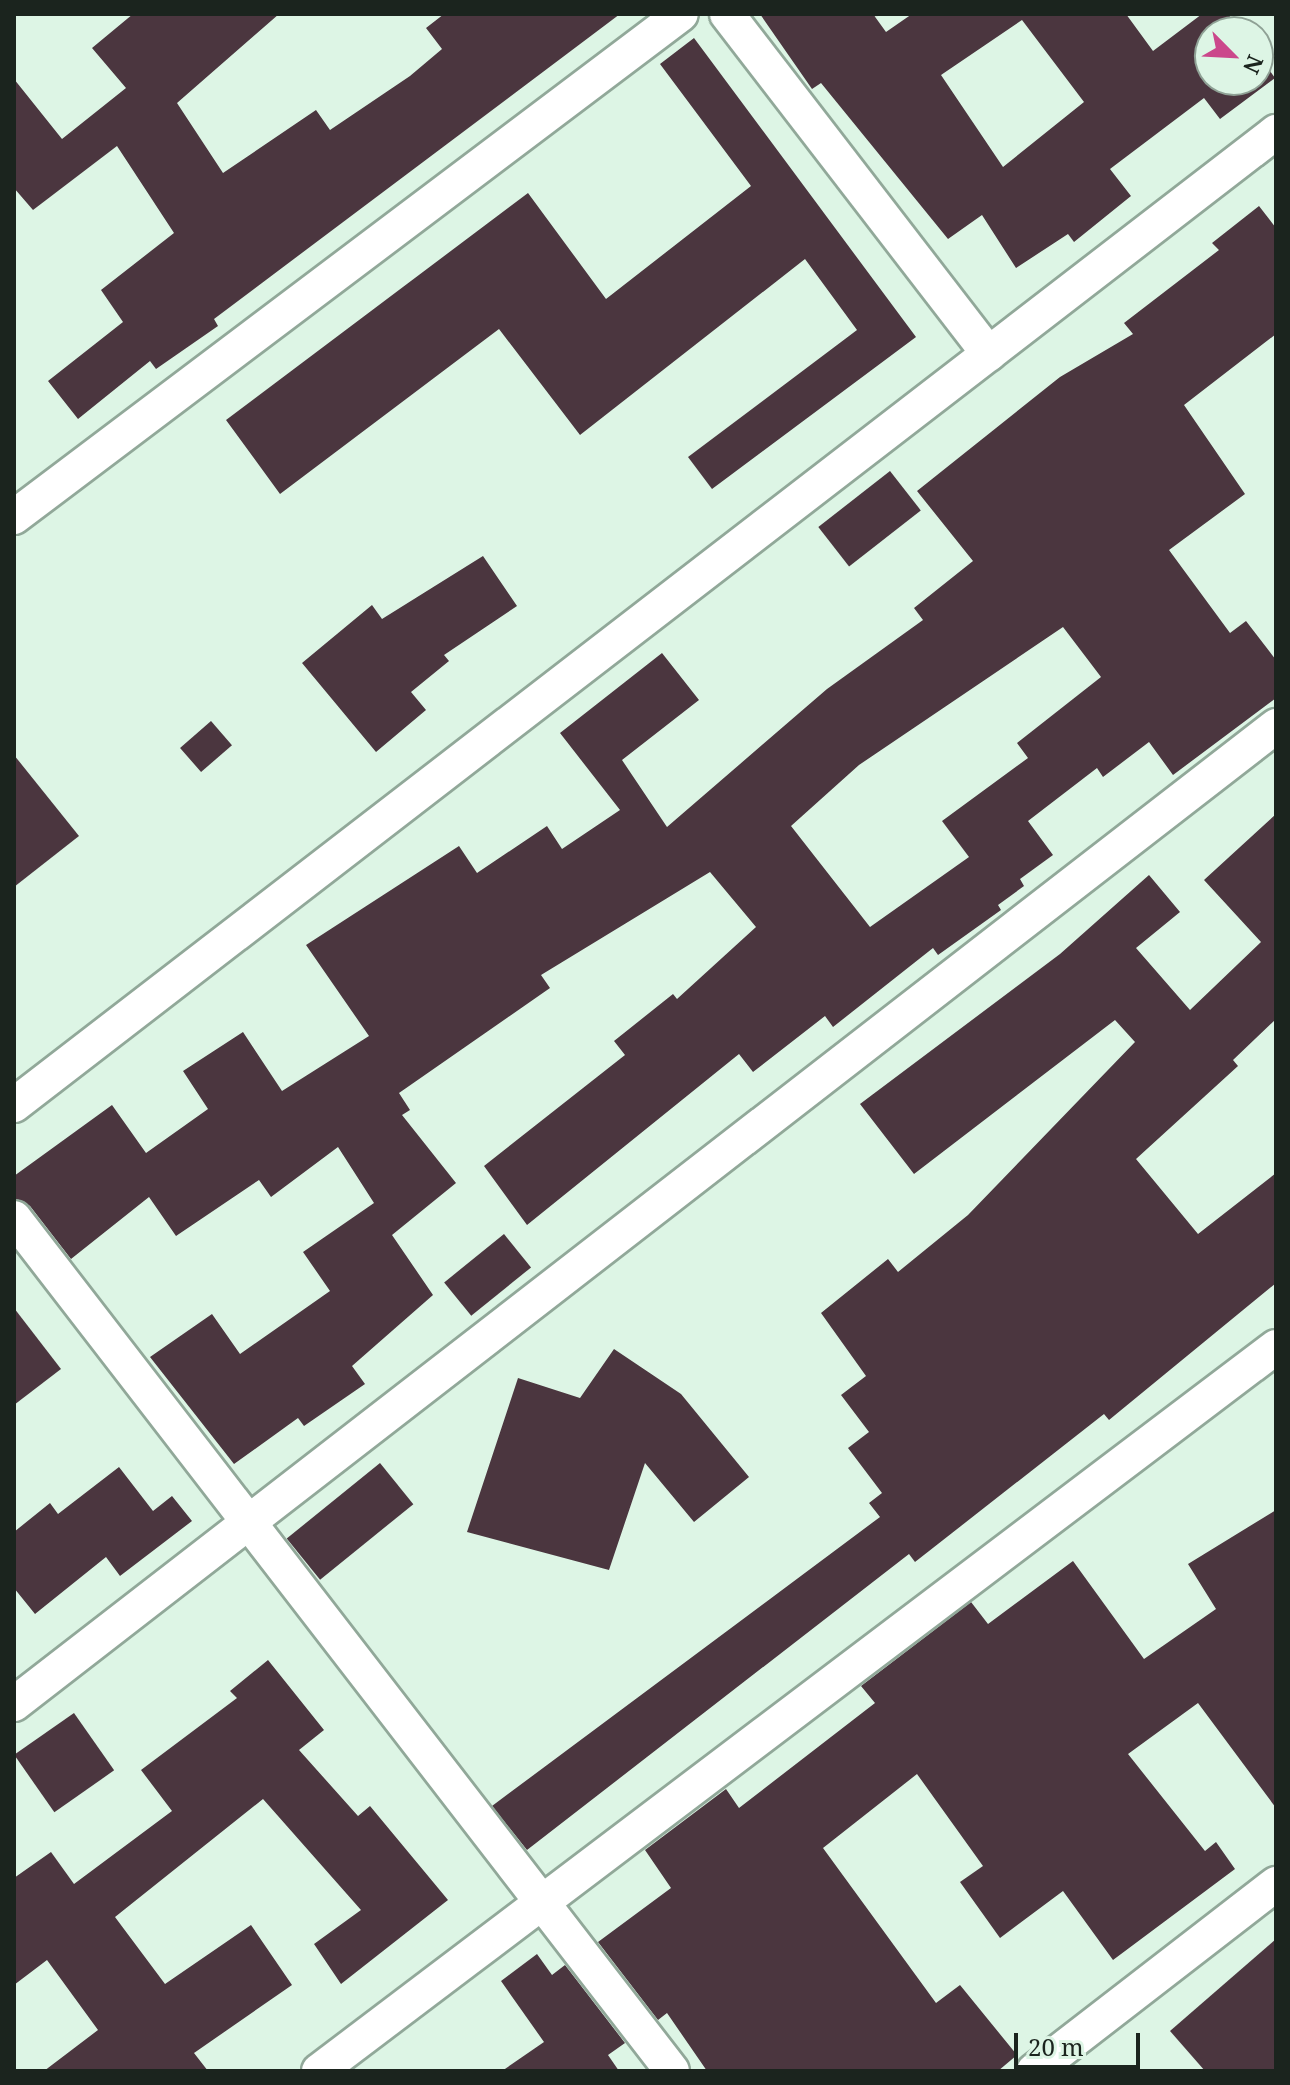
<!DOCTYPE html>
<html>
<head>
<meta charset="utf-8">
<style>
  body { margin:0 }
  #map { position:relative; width:1290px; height:2085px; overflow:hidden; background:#ddf5e5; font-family:"Noto Serif",serif }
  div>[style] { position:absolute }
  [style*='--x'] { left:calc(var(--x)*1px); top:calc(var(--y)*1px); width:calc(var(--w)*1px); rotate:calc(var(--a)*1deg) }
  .building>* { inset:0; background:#4b363f; transform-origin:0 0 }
  .roads { filter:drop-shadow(2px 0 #91a899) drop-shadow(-2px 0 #91a899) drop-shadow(0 2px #91a899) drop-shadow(0 -2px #91a899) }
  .minor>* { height:34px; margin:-17px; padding:0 17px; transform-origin:17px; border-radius:17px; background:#fff }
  span { translate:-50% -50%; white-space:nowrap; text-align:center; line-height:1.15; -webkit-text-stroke:8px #ddf5e5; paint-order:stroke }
  .frame { position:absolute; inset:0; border:16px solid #1b241e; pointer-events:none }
  .north { position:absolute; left:1194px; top:16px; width:80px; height:80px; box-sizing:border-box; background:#ddf5e5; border:2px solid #8fa195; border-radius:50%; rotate:114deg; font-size:22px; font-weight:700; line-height:32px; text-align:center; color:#1b241e }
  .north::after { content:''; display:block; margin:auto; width:28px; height:36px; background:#cb478b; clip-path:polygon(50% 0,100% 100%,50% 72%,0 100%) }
  .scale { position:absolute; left:1014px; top:2033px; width:126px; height:36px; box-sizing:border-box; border:4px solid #1b241e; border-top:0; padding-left:10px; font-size:24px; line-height:28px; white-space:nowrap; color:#1b241e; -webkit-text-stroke:6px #ddf5e5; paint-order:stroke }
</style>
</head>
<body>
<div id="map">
  <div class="building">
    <i style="clip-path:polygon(133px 14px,279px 14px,177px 103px,223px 173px,316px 110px,330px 130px,410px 76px,442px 49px,426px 28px,444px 14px,620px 14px,214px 319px,218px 326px,156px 369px,150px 361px,78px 419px,48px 381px,123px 322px,101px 290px,174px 233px,117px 146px,33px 210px,14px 188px,14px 79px,62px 139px,126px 88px,92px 48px)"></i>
    <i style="clip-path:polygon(evenodd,760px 14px,873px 14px,886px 32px,912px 14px,1126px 14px,1153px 51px,1202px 14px,1228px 14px,1242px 32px,1210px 32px,1210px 80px,1258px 80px,1258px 54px,1275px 78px,1220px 119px,1204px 98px,1110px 169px,1131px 196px,1074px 242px,1068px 234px,1016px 268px,982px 215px,948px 239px,821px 83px,812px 89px,760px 14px,1022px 20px,1084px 102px,1003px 167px,941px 75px,1022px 20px)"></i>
    <i style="clip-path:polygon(694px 38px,916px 337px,712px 489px,688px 457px,857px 330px,805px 259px,580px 435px,499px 329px,280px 494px,226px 420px,528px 193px,606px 299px,751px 186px,660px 64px)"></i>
    <i style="clip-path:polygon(evenodd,1259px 206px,1276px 228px,1276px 334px,1184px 405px,1245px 494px,1169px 550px,1230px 633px,1246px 621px,1276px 660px,1276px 698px,1173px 775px,1149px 742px,1103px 777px,1097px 768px,1028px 821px,1053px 855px,1020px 879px,1024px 886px,998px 905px,1001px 910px,938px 955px,933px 948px,833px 1027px,825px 1016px,753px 1072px,739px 1054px,527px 1225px,484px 1166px,625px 1055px,614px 1041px,673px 994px,677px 999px,756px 927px,710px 872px,541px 975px,550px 988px,399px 1093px,410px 1110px,402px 1115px,456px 1183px,392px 1235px,433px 1295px,352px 1366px,365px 1384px,304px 1426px,298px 1418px,234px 1464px,150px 1357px,212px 1314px,240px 1354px,330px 1291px,303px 1252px,374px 1203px,338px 1147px,271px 1197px,259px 1180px,176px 1236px,149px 1197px,71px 1259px,30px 1206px,14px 1198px,14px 1176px,112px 1105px,146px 1153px,208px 1109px,183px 1071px,243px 1032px,282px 1091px,369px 1036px,306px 945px,459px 846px,477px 873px,547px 826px,562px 849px,620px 810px,560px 733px,662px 653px,699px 700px,622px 760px,667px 827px,827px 689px,923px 620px,914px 608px,973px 561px,917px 491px,1060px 377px,1133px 334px,1124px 323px,1219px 250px,1212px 243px,1259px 206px,1063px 627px,1101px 677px,1017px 743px,1028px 758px,942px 821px,969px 857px,870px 927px,791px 826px,859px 765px,1063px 627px)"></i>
    <i style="left:890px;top:471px;width:50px;height:91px;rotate:52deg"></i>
    <i style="clip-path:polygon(483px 556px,517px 606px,444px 655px,449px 661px,411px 692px,426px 710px,376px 752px,302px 663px,372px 605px,382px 619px)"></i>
    <i style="left:211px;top:721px;width:32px;height:41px;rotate:49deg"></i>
    <i style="clip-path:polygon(14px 755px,79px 836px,14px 887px)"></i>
    <i style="clip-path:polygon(1276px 814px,1276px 1019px,1233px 1060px,1238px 1066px,1136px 1159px,1198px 1234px,1276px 1173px,1276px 1283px,1109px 1420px,1104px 1414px,915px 1562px,909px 1554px,527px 1850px,492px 1806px,880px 1517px,869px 1503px,882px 1493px,848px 1448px,869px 1432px,841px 1395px,866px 1376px,821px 1313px,888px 1259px,898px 1272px,968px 1215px,1135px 1042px,1115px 1020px,914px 1174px,860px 1104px,1060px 954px,1149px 875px,1180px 912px,1136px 948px,1190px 1010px,1261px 942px,1204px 880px)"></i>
    <i style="left:504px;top:1234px;width:43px;height:77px;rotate:51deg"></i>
    <i style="clip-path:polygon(14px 1308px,61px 1369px,14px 1405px)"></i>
    <i style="clip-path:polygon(614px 1349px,681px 1394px,749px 1477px,694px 1522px,645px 1463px,609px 1570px,467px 1532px,518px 1378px,580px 1398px)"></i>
    <i style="left:380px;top:1463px;width:53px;height:120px;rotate:51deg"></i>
    <i style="clip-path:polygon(119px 1467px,153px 1511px,172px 1496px,192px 1521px,120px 1576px,106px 1557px,35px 1614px,14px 1588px,14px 1532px,50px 1503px,58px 1514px)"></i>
    <i style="clip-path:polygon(1276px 1510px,1276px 1808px,1198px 1703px,1128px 1754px,1205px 1851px,1216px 1842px,1235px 1869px,1113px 1960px,1063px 1891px,1000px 1938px,960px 1882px,983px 1866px,917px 1774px,823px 1848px,936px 2003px,960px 1985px,1017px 2055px,998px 2071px,707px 2071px,667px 2013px,658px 2020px,598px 1942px,671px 1888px,645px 1850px,726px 1789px,739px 1808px,875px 1703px,861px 1686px,971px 1602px,988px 1624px,1073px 1561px,1144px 1659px,1216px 1609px,1188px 1564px)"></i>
    <i style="clip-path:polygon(268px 1660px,324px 1730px,299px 1750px,358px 1816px,370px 1806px,448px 1900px,341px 1984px,314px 1944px,361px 1910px,263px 1799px,115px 1917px,165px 1984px,251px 1925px,292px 1985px,194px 2053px,208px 2071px,44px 2071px,98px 2030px,47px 1960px,14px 1985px,14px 1878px,51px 1852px,74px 1884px,172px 1811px,141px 1770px,237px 1698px,230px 1691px)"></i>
    <i style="left:74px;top:1713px;width:70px;height:73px;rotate:55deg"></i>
    <i style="clip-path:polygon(1276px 1939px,1276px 2071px,1205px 2071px,1170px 2031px)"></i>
    <i style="clip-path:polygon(537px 1954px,552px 1975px,565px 1965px,625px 2043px,608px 2055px,619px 2071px,502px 2071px,544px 2042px,501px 1981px)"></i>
  </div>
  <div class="roads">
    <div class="minor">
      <i style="--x:727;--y:14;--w:429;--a:52.4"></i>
      <i style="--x:14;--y:517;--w:835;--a:-37.02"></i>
      <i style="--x:14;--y:1105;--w:1594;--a:-37.63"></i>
      <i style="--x:14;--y:1218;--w:1077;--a:52.35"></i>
      <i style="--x:14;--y:1704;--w:1597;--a:-37.77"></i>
      <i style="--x:319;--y:2071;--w:1200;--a:-37.11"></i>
      <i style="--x:1034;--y:2071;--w:306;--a:-37.7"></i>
    </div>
  </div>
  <div class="frame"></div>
  <div class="north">N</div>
  <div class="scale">20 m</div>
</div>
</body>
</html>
